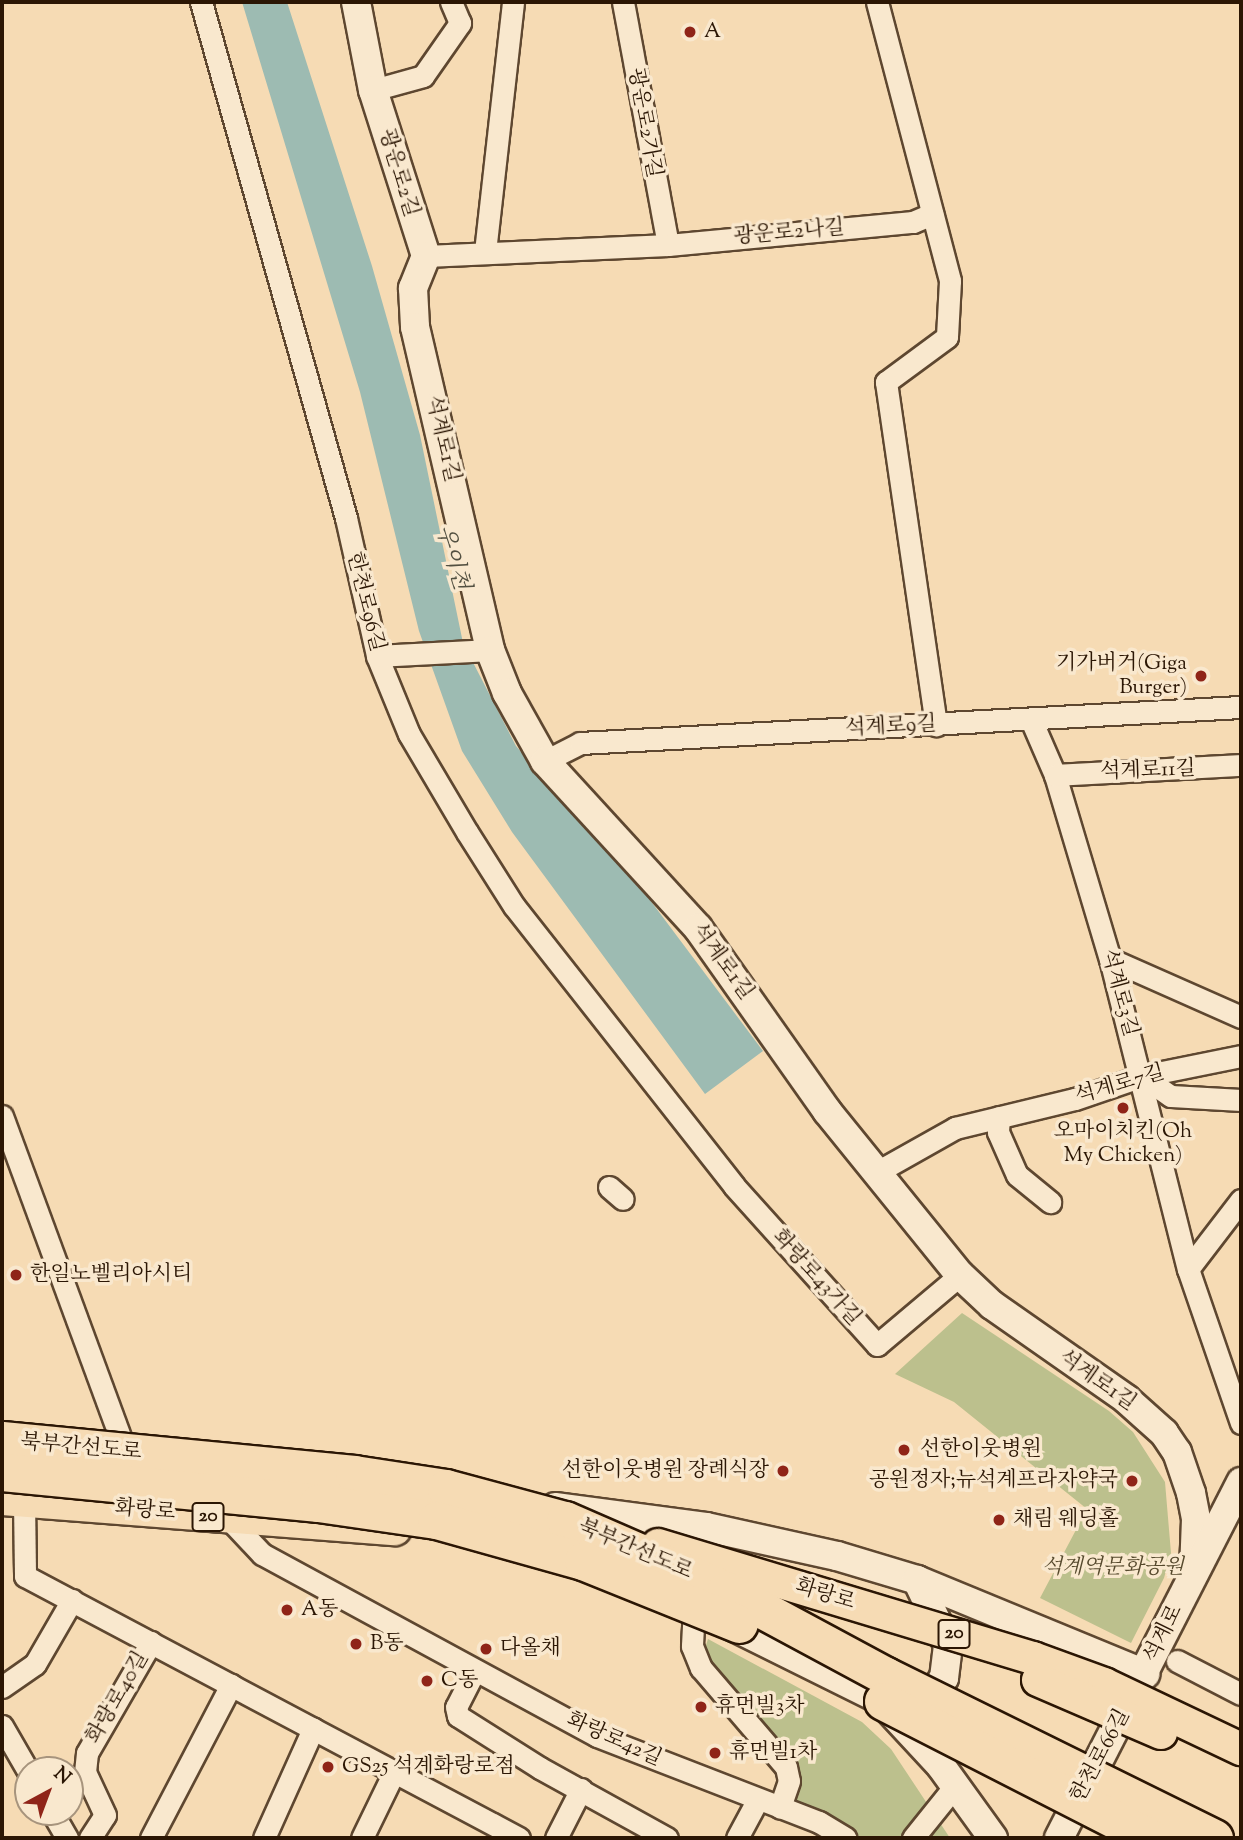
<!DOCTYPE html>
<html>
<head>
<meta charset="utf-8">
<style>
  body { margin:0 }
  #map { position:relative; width:1243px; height:1840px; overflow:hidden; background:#f6dbb4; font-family:"Sorts Mill Goudy","Noto Serif KR",serif }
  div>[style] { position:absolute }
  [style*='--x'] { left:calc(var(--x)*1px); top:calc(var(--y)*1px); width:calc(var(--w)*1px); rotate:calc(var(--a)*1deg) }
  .green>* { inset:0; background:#bcc08d }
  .water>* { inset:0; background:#9dbbb2 }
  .roads { filter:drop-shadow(2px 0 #5e4730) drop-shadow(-2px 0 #5e4730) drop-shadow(0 2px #5e4730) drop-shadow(0 -2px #5e4730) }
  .street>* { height:21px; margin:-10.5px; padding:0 10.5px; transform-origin:10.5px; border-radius:10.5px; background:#f9e8ce }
  .secondary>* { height:28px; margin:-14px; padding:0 14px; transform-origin:14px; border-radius:14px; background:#f9e8ce }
  .primary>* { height:32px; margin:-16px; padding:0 16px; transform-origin:16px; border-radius:16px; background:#f6dbb4 }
  .bridges { filter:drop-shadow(2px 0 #2b1604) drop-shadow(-2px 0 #2b1604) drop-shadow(0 2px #2b1604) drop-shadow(0 -2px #2b1604) }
  .primary-bridge>* { height:32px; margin:-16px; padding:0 16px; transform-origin:16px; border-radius:16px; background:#f6dbb4 }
  .highway-bridge>* { height:37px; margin:-18.5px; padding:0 18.5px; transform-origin:18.5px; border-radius:18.5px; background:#f6dbb4 }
  .dots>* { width:19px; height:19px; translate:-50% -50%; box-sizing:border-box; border:4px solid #f9e8ce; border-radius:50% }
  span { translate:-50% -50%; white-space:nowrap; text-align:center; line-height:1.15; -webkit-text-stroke:7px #f9e8ce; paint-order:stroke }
  .shield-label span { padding:2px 5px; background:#f9e8ce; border:2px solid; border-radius:5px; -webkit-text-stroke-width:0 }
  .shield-label { font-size:19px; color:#2b1604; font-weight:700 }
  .poi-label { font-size:21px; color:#2b1604 }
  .left { translate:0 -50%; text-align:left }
  .right { translate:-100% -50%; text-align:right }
  .street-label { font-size:21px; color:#2b1604 }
  .park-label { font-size:21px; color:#56492d; font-style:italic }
  .water-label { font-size:23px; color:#535041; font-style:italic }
  .frame { position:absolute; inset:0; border:4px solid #2b1604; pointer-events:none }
  .north { position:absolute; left:14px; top:1756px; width:70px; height:70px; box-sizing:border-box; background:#f9e8ce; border:2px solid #a7947d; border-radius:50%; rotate:41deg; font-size:19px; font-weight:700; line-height:28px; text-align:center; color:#2b1604 }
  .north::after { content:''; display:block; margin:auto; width:24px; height:32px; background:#8f2418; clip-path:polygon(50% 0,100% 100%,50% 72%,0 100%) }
</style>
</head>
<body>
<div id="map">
  <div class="green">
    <i style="clip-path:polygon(962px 1313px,1109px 1411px,1133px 1432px,1165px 1482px,1171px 1553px,1164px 1578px,1131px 1643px,1040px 1598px,1087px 1509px,954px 1402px,895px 1374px)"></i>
    <i style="clip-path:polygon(708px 1639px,862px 1722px,891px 1749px,950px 1838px,858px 1838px,827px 1818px,789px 1805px,799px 1778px,703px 1654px)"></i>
  </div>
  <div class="water">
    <i style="clip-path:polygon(242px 2px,287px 2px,372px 266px,420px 435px,463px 643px,516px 746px,647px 896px,763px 1051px,705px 1094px,512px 832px,462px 751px,419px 631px,360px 392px)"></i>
  </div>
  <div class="roads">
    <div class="street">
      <i style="--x:201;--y:2;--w:536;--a:74.3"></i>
      <i style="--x:346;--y:518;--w:141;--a:77.3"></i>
      <i style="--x:377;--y:656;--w:84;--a:67.7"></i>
      <i style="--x:409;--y:734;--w:114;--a:59.4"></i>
      <i style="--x:467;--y:832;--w:88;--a:57.6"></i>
      <i style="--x:514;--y:906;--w:356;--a:51.8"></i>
      <i style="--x:734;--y:1186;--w:214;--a:48"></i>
      <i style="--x:877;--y:1345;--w:109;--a:-40.1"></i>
      <i style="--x:623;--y:2;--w:247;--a:79.5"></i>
      <i style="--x:877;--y:2;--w:288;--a:75.3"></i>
      <i style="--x:950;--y:281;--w:56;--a:93.1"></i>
      <i style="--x:947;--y:337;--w:76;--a:143.6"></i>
      <i style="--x:886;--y:382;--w:347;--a:81.7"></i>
      <i style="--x:373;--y:90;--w:52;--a:-15.6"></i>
      <i style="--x:423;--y:76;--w:65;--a:-55.1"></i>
      <i style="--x:460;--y:23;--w:23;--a:-113"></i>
      <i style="--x:485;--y:252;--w:252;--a:-83.6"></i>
      <i style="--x:426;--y:256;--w:242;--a:-2.6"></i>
      <i style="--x:668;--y:245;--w:246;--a:-5.4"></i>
      <i style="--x:913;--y:222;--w:21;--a:-23"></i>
      <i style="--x:377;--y:656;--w:113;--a:-3"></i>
      <i style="--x:1032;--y:722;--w:58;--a:66.5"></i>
      <i style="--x:1055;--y:775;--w:192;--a:73.4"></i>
      <i style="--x:1110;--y:959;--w:320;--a:75.9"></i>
      <i style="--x:1188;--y:1269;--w:163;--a:71"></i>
      <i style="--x:545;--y:761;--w:39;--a:-27"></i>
      <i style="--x:580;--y:743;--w:662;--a:-3.12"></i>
      <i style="--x:1055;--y:775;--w:186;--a:-3.1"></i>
      <i style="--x:1110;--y:959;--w:143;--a:23.9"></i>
      <i style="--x:1142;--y:1076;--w:35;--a:35"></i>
      <i style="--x:1171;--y:1096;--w:70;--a:3.3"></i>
      <i style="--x:2;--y:1116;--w:365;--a:69.8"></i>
      <i style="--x:999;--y:1117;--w:15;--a:94"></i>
      <i style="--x:998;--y:1132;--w:47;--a:66.2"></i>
      <i style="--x:1017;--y:1175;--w:43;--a:39.3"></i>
      <i style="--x:877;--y:1172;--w:90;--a:-29.4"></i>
      <i style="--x:955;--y:1128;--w:123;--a:-13.6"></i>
      <i style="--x:1075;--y:1099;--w:71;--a:-18.9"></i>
      <i style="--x:1142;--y:1076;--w:101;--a:-11.4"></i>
      <i style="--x:609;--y:1187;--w:18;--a:41"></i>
      <i style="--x:1188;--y:1269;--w:87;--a:-52.5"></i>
      <i style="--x:24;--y:1501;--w:75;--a:89.2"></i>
      <i style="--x:25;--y:1576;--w:559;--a:27.94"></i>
      <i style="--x:229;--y:1519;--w:48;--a:46.7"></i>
      <i style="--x:262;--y:1554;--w:381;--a:28.5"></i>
      <i style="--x:597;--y:1736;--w:238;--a:21.2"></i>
      <i style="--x:819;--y:1822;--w:31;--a:31"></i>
      <i style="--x:694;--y:1607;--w:39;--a:93"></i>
      <i style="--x:692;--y:1646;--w:24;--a:68"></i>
      <i style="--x:701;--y:1668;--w:130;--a:49.4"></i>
      <i style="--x:786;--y:1767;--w:14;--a:78"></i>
      <i style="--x:789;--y:1781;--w:28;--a:109"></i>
      <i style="--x:1177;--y:1661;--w:72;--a:27.3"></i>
      <i style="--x:474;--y:1672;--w:39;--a:117"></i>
      <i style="--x:456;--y:1707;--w:9;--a:77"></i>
      <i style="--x:458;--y:1716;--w:97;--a:32.4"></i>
      <i style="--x:540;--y:1768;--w:145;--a:28.9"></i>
      <i style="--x:2;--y:1687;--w:40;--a:-34.9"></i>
      <i style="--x:35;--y:1664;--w:74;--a:-60"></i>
      <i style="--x:2;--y:1726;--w:52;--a:60"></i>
      <i style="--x:52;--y:1812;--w:30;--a:60"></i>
      <i style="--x:90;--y:1838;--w:27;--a:-57"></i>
      <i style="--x:105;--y:1815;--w:47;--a:-114.9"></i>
      <i style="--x:85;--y:1772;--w:19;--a:-84"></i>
      <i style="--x:87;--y:1753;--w:128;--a:-60"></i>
      <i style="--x:151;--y:1838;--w:173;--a:-62.4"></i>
      <i style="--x:264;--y:1838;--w:120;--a:-65.8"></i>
      <i style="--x:362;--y:1838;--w:73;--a:-64.1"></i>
      <i style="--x:556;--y:1838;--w:55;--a:-63"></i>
      <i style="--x:737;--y:1838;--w:44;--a:-61.7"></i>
      <i style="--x:913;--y:1838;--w:65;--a:-51.2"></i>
    </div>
    <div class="secondary">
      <i style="--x:356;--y:2;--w:90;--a:79.1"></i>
      <i style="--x:373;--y:90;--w:174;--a:72.3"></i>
      <i style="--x:426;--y:256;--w:35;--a:112"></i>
      <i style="--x:413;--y:288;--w:39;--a:87"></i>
      <i style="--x:415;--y:327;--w:332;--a:76.9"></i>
      <i style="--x:490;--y:650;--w:46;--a:68.4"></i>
      <i style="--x:507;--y:693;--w:78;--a:60.8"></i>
      <i style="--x:545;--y:761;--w:226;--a:47.5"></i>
      <i style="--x:698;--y:928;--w:224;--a:54.8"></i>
      <i style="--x:827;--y:1111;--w:211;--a:51"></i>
      <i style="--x:960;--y:1275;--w:44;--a:43.2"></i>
      <i style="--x:992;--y:1305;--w:164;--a:35"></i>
      <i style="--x:1126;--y:1399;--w:51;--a:41.8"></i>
      <i style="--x:1164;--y:1433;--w:23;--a:56"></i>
      <i style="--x:1177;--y:1452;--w:43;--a:71.1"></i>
      <i style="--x:1191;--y:1493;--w:26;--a:79"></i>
      <i style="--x:1196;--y:1519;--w:53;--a:92.2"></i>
      <i style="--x:555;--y:1507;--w:152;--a:7.5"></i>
      <i style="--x:706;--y:1527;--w:134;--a:12.5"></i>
      <i style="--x:837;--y:1556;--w:84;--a:16.7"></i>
      <i style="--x:917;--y:1580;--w:247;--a:22.4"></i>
      <i style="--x:718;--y:1619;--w:180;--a:26.4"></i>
      <i style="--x:879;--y:1699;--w:91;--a:47.2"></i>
      <i style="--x:941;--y:1766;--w:89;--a:54.2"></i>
      <i style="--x:913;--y:1703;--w:18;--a:-19"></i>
      <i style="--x:930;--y:1697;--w:24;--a:-54"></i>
      <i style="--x:944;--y:1678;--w:33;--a:-83"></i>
      <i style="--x:948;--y:1645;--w:72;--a:-115.5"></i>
      <i style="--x:1059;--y:1838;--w:400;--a:-62.9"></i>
    </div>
    <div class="primary">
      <i style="--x:2;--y:1499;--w:394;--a:4.4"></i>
    </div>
  </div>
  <div class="bridges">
    <div class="primary-bridge">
      <i style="--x:658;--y:1545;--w:392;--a:16.8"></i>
      <i style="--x:1033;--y:1658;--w:76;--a:20.1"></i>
      <i style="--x:1104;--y:1684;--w:152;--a:25.4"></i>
      <i style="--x:1038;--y:1680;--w:134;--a:23.3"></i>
    </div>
    <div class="highway-bridge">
      <i style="--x:2;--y:1440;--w:354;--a:5.5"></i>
      <i style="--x:354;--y:1474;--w:93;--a:8.7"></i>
      <i style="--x:446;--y:1488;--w:123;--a:15.1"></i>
      <i style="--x:565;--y:1520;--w:176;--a:23.5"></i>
      <i style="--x:726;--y:1590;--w:182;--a:28.3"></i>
      <i style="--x:886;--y:1676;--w:366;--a:26.3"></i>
      <i style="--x:2;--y:1472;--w:318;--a:5.6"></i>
      <i style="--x:318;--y:1503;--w:119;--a:8.2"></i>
      <i style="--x:436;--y:1520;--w:153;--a:15.6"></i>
      <i style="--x:583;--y:1561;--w:168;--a:22"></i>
      <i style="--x:883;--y:1701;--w:301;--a:27.1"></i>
    </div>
  </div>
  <div class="dots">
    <i style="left:690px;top:32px;background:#8f2418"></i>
    <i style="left:1201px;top:676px;background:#8f2418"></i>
    <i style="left:1123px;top:1108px;background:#8f2418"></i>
    <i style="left:16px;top:1275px;background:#8f2418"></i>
    <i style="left:904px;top:1450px;background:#8f2418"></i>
    <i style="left:783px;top:1471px;background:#8f2418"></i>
    <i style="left:1132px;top:1481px;background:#8f2418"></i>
    <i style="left:999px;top:1520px;background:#8f2418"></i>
    <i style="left:287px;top:1610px;background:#8f2418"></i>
    <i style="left:356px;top:1644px;background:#8f2418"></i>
    <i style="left:486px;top:1649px;background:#8f2418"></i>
    <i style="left:427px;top:1681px;background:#8f2418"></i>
    <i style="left:701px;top:1707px;background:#8f2418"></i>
    <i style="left:715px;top:1753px;background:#8f2418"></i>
    <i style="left:328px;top:1767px;background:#8f2418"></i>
  </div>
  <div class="shield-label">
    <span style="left:208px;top:1517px">20</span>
    <span style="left:954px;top:1634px">20</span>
  </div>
  <div class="poi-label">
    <span class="left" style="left:704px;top:32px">A</span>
    <span class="right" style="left:1187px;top:676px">기가버거(Giga<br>Burger)</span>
    <span style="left:1123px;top:1144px">오마이치킨(Oh<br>My Chicken)</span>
    <span class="left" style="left:30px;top:1275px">한일노벨리아시티</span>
    <span class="left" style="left:920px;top:1450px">선한이웃병원</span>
    <span class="right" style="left:769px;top:1471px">선한이웃병원 장례식장</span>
    <span class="right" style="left:1118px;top:1481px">공원정자;뉴석계프라자약국</span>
    <span class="left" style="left:1013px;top:1520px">채림 웨딩홀</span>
    <span class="left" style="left:301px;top:1610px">A동</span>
    <span class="left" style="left:370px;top:1644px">B동</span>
    <span class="left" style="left:500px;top:1649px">다올채</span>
    <span class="left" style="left:441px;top:1681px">C동</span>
    <span class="left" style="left:715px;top:1707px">휴먼빌3차</span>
    <span class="left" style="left:729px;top:1753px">휴먼빌1차</span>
    <span class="left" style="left:342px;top:1767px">GS25 석계화랑로점</span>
  </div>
  <div class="street-label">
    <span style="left:644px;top:123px;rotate:80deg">광운로2가길</span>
    <span style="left:398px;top:173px;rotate:73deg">광운로2길</span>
    <span style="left:789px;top:233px;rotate:-5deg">광운로2나길</span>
    <span style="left:442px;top:439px;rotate:77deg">석계로1길</span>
    <span style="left:365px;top:602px;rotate:76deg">한천로96길</span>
    <span style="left:891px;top:727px;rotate:-3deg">석계로9길</span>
    <span style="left:1148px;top:771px;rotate:-2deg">석계로11길</span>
    <span style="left:722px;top:962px;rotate:54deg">석계로1길</span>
    <span style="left:1119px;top:993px;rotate:75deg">석계로3길</span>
    <span style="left:1120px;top:1085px;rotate:-16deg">석계로7길</span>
    <span style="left:816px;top:1278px;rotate:48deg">화랑로43가길</span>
    <span style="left:1097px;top:1381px;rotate:35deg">석계로1길</span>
    <span style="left:81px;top:1448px;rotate:5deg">북부간선도로</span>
    <span style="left:145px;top:1511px;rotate:5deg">화랑로</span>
    <span style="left:635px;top:1550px;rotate:23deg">북부간선도로</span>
    <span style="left:825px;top:1595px;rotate:17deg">화랑로</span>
    <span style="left:1164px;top:1634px;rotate:-64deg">석계로</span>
    <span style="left:118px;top:1698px;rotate:-60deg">화랑로40길</span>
    <span style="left:614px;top:1740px;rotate:24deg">화랑로42길</span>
    <span style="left:1101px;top:1756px;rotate:-62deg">한천로66길</span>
  </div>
  <div class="park-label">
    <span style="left:1113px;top:1568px">석계역문화공원</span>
  </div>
  <div class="water-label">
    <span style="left:451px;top:558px;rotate:73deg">우이천</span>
  </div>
  <div class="frame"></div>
  <div class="north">N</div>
</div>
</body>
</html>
